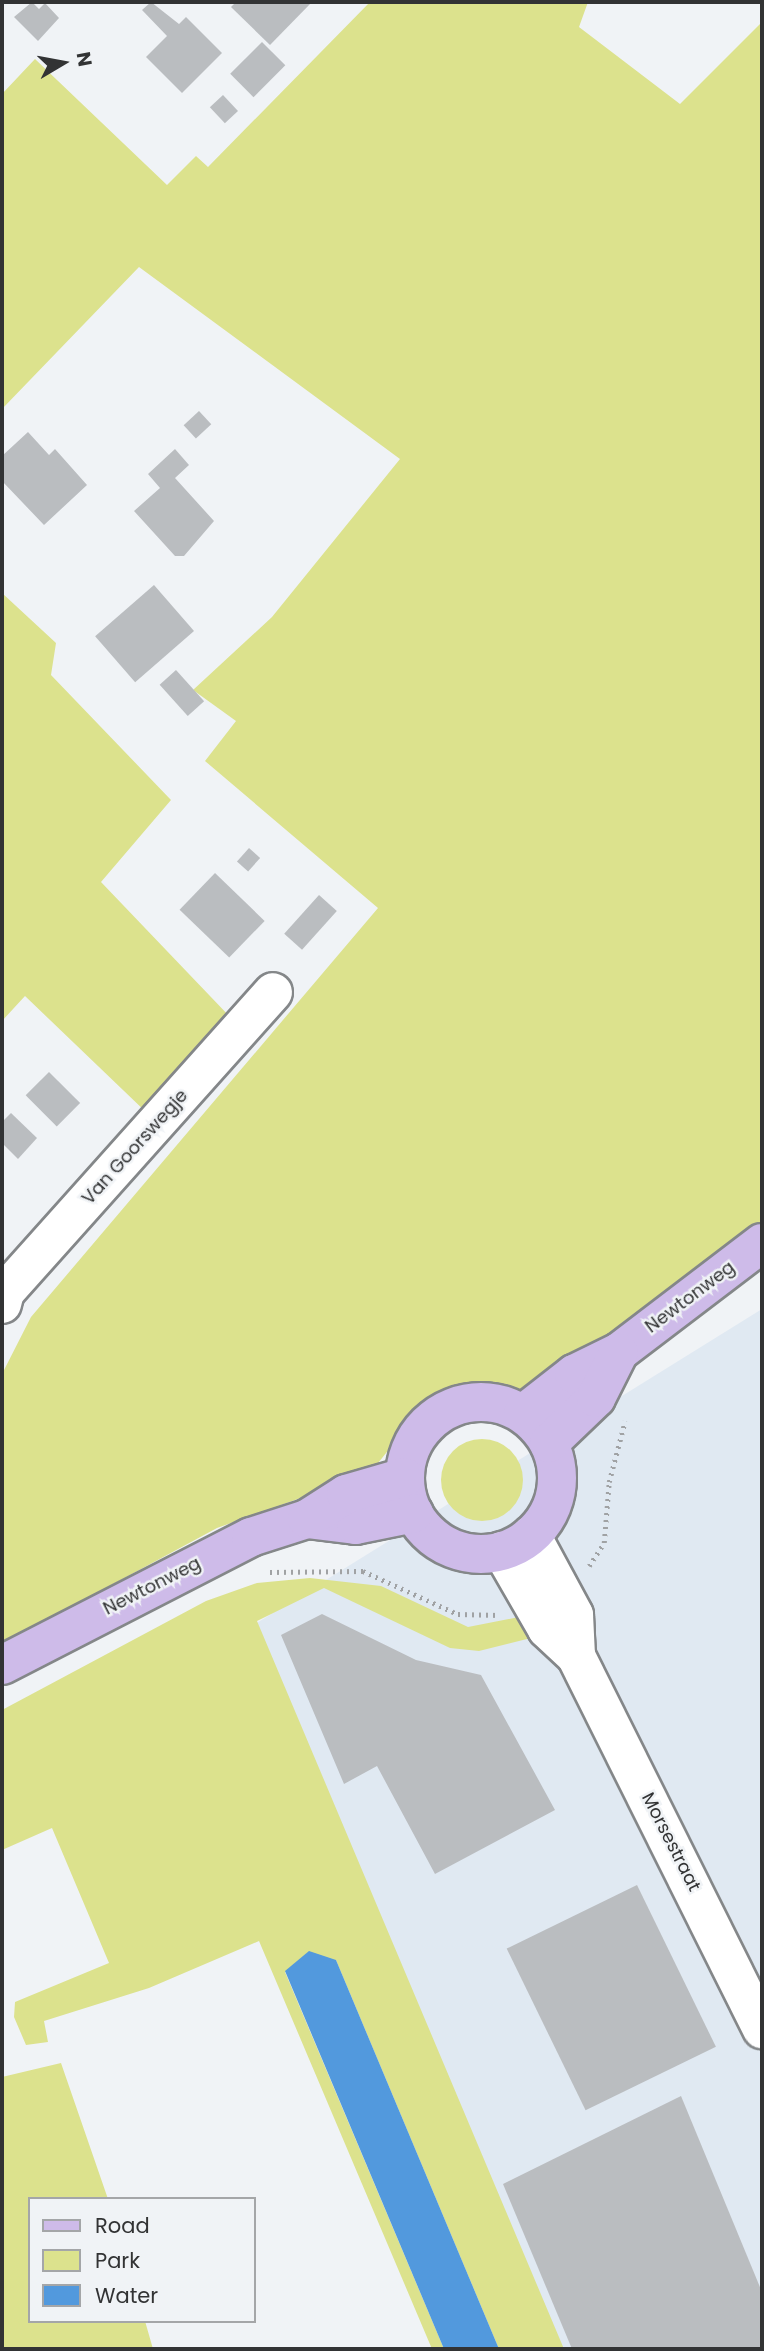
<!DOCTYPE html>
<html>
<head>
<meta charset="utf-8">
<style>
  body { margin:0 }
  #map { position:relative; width:764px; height:2351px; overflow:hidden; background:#f0f3f6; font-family:Poppins,sans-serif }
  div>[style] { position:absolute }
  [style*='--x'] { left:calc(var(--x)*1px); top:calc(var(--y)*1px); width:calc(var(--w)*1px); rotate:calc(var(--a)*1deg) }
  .built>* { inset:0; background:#e0e9f2 }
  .green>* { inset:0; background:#dce28d }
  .round { border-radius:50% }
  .water>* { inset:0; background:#5299dd }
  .building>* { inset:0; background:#babdc0; transform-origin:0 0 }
  .path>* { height:4.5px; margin-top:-2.25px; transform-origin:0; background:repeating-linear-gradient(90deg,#a0a2a4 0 2px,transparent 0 7px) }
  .roads { filter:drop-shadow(2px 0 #848789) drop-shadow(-2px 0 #848789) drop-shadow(0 2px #848789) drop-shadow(0 -2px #848789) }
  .minor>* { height:38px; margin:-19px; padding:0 19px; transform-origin:19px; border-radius:19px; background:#fff }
  .major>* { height:38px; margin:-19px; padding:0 19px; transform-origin:19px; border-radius:19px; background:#cebbe9 }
  .major>.ring { margin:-19px; padding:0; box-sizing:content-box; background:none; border:38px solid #cebbe9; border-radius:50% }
  span { translate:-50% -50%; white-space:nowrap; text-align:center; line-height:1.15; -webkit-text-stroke:5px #f0f3f6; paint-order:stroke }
  .street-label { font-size:18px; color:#323334 }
  .frame { position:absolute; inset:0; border:4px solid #323334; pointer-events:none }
  .legend { position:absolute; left:28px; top:2197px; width:228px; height:126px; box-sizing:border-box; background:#f0f3f6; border:2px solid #a4a6a8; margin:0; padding:9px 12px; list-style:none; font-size:21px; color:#323334 }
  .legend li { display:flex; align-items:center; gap:14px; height:35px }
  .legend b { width:35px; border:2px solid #a4a6a8 }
  .north { position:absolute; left:28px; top:28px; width:70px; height:70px; -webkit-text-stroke:5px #f0f3f6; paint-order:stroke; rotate:80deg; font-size:19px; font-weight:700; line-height:28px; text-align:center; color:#323334 }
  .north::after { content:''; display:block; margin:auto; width:24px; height:32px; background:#323334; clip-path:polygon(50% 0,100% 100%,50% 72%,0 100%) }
</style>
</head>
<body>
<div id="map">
  <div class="built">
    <i style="clip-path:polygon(762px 1309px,762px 2349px,556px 2349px,247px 1629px)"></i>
  </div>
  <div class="green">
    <i style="clip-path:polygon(370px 2px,588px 2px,579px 27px,680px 104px,762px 22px,762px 1224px,531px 1390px,471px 1388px,446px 1395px,415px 1417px,370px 1473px,217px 1528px,2px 1644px,2px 1374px,31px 1317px,378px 908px,205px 761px,236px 721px,193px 690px,272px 617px,400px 459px,139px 267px,2px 409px,2px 94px,35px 59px,167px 185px,196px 156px,208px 167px)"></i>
    <i style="clip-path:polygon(2px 593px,56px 643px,51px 675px,171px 800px,101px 882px,232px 1019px,148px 1114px,25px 996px,2px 1021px)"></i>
    <i class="round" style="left:441px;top:1439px;width:82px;height:82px"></i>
    <i style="clip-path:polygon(310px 1578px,381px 1586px,468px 1627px,524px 1616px,535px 1637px,479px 1651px,450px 1648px,324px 1588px,257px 1621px,564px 2349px,499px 2349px,336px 1960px,285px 1972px,444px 2349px,432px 2349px,259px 1941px,149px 1988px,44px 2021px,48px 2042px,26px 2045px,14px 2017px,15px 2002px,109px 1963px,52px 1828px,2px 1850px,2px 1710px,206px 1601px,257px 1583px)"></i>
    <i style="clip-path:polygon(61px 2063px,108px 2199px,30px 2199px,30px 2321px,145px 2321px,153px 2349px,2px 2349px,2px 2077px)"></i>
  </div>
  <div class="water">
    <i style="clip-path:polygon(309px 1951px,336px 1960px,499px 2349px,444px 2349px,285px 1971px)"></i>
  </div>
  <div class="building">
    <i style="clip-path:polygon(32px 2px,39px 9px,45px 3px,59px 18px,38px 41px,14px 17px)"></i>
    <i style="clip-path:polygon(151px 2px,179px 24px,186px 17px,222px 53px,182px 93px,146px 57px,167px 36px,142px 10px)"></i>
    <i style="clip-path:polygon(236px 2px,312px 2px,270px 45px,231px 7px)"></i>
    <i style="left:262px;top:42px;width:33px;height:45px;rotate:45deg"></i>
    <i style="left:223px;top:95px;width:22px;height:18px;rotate:47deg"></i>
    <i style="left:199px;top:411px;width:18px;height:21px;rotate:47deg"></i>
    <i style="clip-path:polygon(28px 432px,49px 455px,55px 449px,87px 485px,44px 525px,2px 481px,2px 456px)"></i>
    <i style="clip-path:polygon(175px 449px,189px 465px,175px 478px,214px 521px,184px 556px,175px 556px,134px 511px,160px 488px,148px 474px)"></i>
    <i style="left:154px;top:585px;width:61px;height:78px;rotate:49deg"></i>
    <i style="left:176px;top:670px;width:42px;height:22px;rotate:48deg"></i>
    <i style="left:249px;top:848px;width:15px;height:18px;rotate:42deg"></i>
    <i style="left:215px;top:873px;width:69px;height:51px;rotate:44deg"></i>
    <i style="left:319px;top:895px;width:24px;height:52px;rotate:42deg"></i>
    <i style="left:49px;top:1072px;width:44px;height:33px;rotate:45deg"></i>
    <i style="clip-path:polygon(11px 1113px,37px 1138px,18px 1159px,2px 1143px,2px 1122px)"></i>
    <i style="clip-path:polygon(322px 1614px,416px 1660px,481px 1675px,555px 1810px,435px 1874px,377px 1766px,344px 1784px,281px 1635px)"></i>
    <i style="left:637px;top:1885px;width:180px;height:145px;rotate:64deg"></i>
    <i style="clip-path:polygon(681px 2096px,762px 2292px,762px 2349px,572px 2349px,503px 2184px)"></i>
  </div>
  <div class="path">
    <i style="--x:589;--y:1566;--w:27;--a:-57"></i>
    <i style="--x:604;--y:1543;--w:61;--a:-85.3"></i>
    <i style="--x:609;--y:1482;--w:63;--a:-75.3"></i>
    <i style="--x:270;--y:1572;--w:93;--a:-0.6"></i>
    <i style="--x:363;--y:1571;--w:104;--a:24.4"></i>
    <i style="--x:458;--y:1614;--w:41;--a:1.4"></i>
  </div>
  <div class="roads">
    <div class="minor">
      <i style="--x:2;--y:1304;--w:12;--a:-76"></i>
      <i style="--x:5;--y:1292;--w:402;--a:-48.2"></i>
      <i style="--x:531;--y:1535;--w:91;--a:61.7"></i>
      <i style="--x:574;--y:1615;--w:41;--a:87.2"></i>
      <i style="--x:502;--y:1551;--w:90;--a:60"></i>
      <i style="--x:547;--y:1629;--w:40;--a:43"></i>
      <i style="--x:576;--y:1656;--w:417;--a:63.5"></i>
    </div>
    <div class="major">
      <i class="ring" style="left:405px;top:1402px;width:114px;height:114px"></i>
      <i style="--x:523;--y:1414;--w:65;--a:-38.1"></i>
      <i style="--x:574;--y:1374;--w:50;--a:-26.1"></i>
      <i style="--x:619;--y:1352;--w:180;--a:-37.3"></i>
      <i style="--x:549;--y:1443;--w:65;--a:-43.8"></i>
      <i style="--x:596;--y:1398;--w:51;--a:-63.4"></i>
      <i style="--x:307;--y:1519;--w:49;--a:7"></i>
      <i style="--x:356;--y:1525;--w:59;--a:-11.7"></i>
      <i style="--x:2;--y:1665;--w:280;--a:-27.2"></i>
      <i style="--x:251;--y:1537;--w:59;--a:-17.8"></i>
      <i style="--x:307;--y:1519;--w:46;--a:-32.7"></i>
      <i style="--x:346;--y:1494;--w:61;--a:-16.1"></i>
    </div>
  </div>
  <div class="street-label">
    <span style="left:135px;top:1147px;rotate:-48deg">Van Goorswegje</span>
    <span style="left:690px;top:1297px;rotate:-37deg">Newtonweg</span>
    <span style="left:152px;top:1586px;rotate:-27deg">Newtonweg</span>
    <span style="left:671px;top:1842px;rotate:63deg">Morsestraat</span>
  </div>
  <div class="frame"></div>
  <ul class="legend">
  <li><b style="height:9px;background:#cebbe9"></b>Road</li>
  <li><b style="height:19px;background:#dce28d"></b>Park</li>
  <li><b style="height:19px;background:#5299dd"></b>Water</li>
  </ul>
  <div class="north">N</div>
</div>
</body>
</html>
